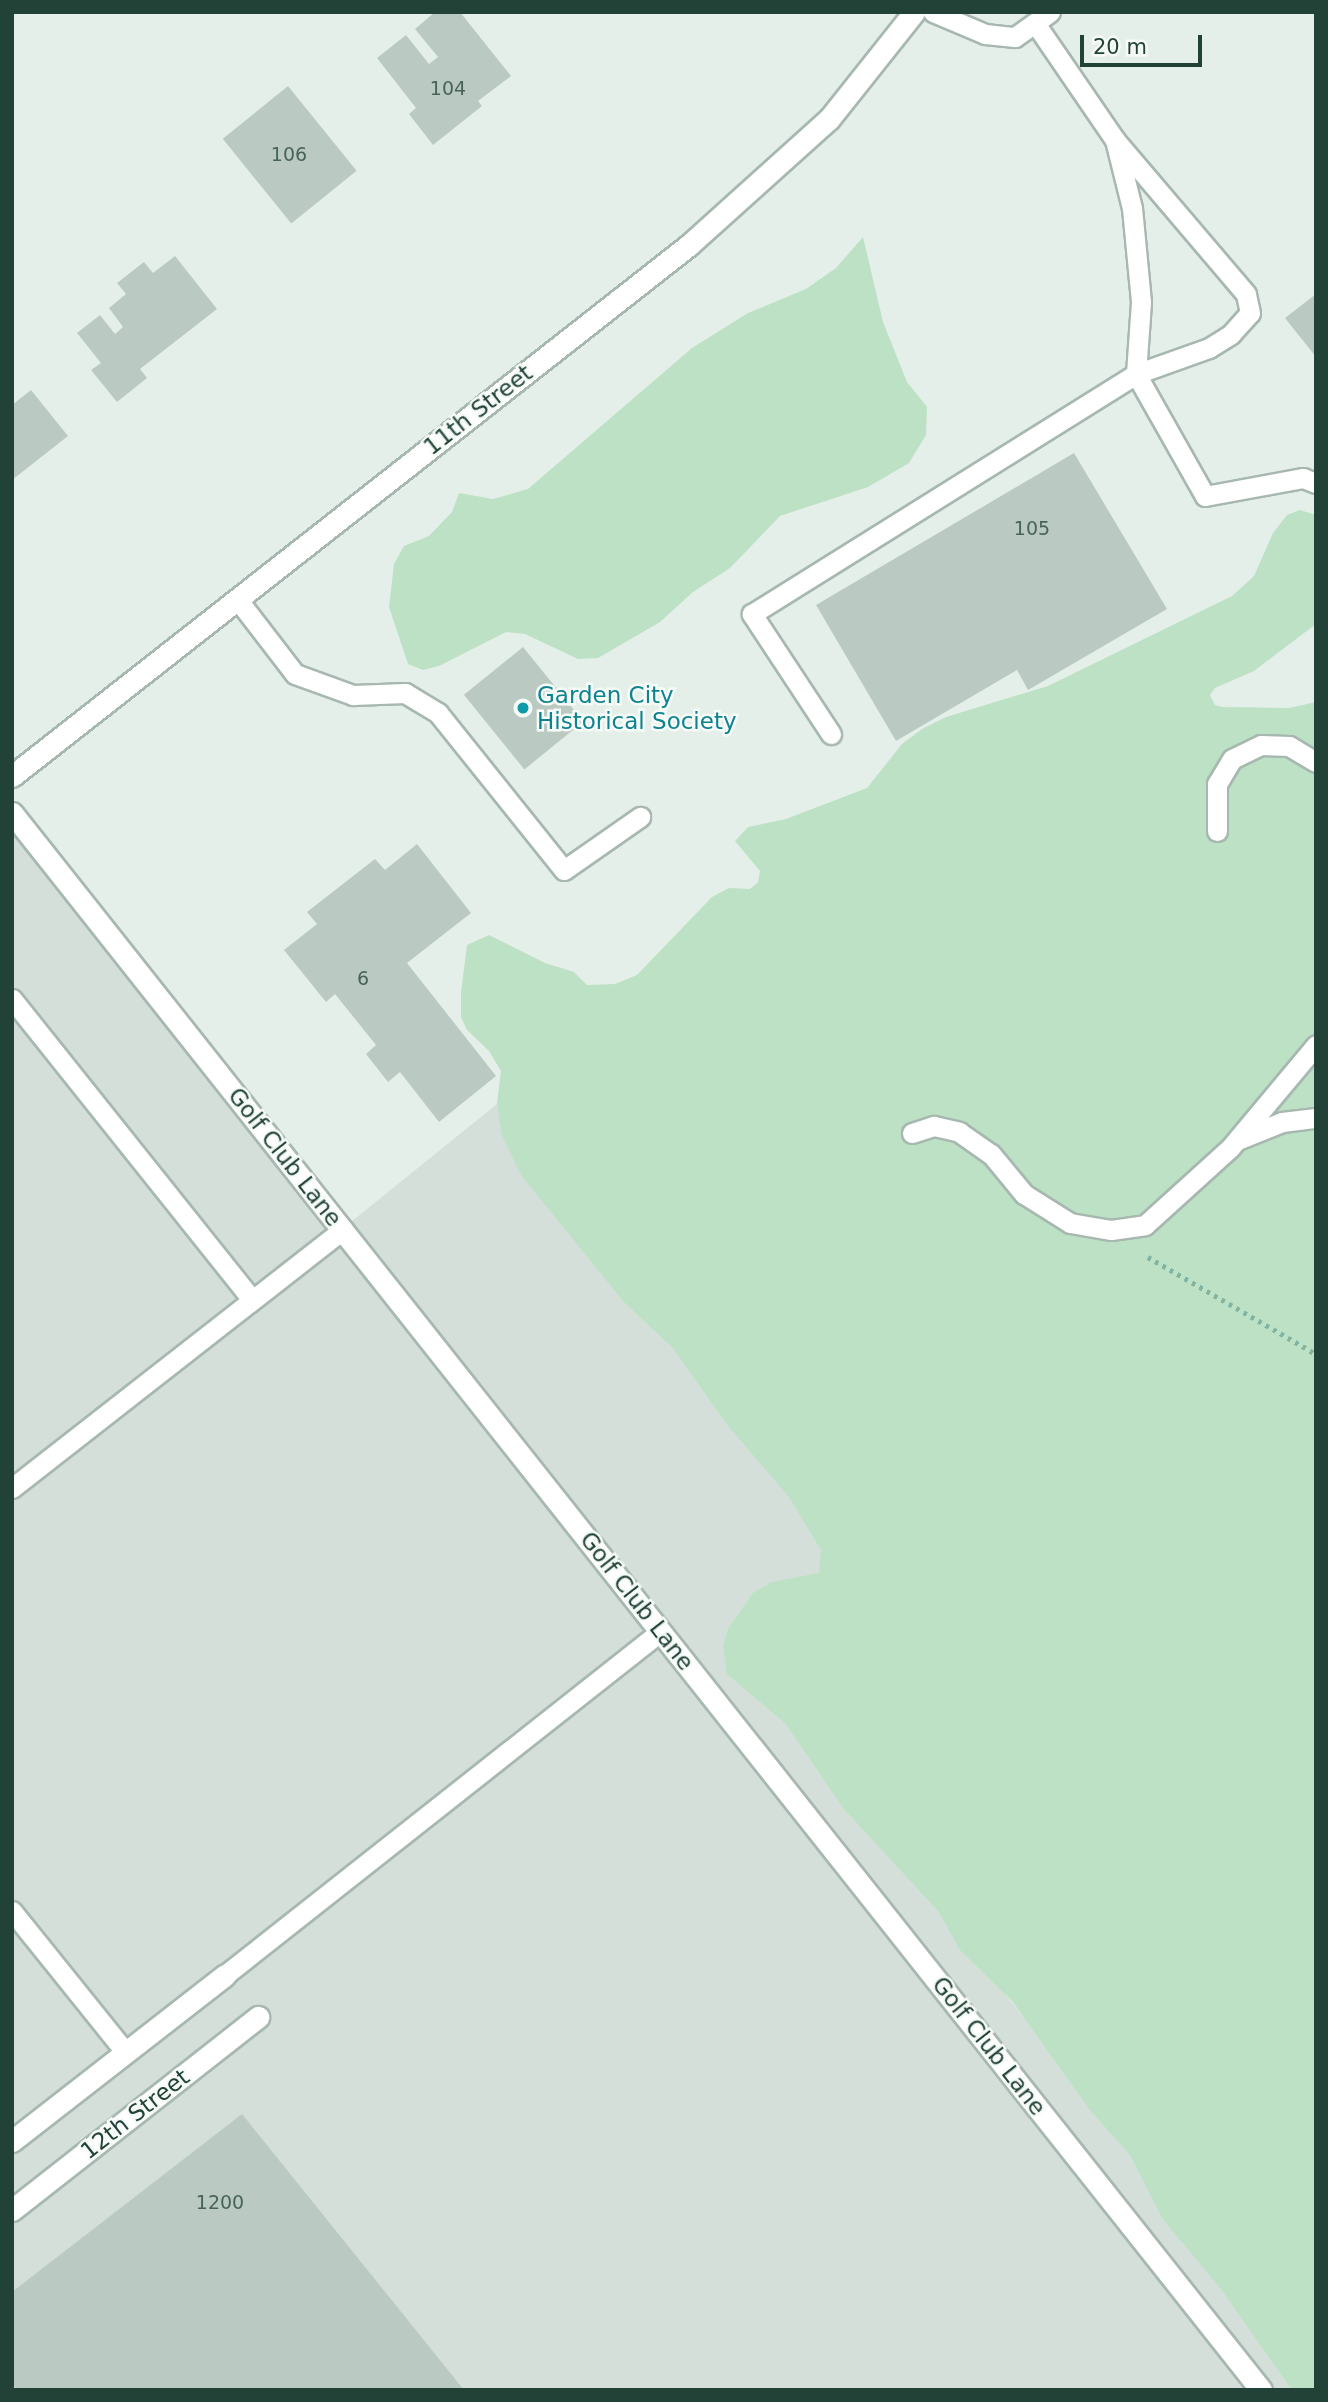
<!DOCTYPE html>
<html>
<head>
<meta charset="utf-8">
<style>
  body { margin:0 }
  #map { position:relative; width:1328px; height:2402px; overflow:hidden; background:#e5efe9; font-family:"DejaVu Sans",sans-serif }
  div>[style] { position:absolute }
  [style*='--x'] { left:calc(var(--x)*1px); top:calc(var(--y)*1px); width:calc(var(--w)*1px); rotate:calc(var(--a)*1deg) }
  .built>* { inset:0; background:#d3dfd8 }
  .green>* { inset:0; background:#bde1c4 }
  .building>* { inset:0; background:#bacac2; transform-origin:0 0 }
  .path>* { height:4.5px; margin-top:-2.25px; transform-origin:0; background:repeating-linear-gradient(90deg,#83b4a1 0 3.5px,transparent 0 8.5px) }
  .roads { filter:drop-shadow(2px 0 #a7b8b0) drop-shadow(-2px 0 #a7b8b0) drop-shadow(0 2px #a7b8b0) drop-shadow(0 -2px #a7b8b0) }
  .service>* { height:19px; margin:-9.5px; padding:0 9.5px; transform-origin:9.5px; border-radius:9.5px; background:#fff }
  .minor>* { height:21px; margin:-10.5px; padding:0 10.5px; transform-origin:10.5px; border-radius:10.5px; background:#fff }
  .secondary>* { height:21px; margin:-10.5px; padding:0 10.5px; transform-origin:10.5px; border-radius:10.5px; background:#fff }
  .dots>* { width:19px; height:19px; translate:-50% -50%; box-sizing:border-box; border:4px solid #f6fbf8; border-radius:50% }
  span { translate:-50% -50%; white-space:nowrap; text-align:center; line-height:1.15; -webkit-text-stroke:5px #f6fbf8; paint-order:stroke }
  .number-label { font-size:19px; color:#48645a }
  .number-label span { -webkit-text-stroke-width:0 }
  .street-label { font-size:23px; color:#224237 }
  .culture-label { font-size:23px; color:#0d838f }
  .left { translate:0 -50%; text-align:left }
  .frame { position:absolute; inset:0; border:14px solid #224237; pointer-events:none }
  .scale { position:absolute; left:1080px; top:35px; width:122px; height:32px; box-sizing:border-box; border:4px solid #224237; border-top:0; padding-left:9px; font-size:21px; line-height:24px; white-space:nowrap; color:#224237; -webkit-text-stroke:5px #f6fbf8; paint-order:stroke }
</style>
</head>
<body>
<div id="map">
  <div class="built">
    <i style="clip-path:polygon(12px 806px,346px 1226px,497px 1104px,857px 1577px,743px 1660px,1316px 2390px,12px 2390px)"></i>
  </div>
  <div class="green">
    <i style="clip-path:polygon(863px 237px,883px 322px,907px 382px,927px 407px,926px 435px,909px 463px,868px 487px,780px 516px,730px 568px,693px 592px,660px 622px,598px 658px,578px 659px,525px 634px,506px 632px,439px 666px,423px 670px,408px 664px,389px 607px,394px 564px,404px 546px,429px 536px,452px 512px,459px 493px,493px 499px,528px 489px,692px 348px,748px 313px,806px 289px,836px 268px)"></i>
    <i style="clip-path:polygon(1300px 510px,1316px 515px,1316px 624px,1254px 671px,1215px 688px,1210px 695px,1215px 705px,1223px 707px,1289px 708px,1316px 702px,1316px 2390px,1292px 2390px,1221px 2289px,1162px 2218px,1130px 2155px,1090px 2110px,1012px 2001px,960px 1950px,939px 1912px,844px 1809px,785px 1723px,727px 1674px,723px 1646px,728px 1629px,753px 1593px,772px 1582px,819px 1573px,821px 1550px,789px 1497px,725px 1422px,673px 1348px,624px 1302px,521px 1175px,502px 1135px,497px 1104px,501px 1071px,489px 1051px,467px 1030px,461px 1017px,461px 992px,467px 945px,489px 935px,545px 963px,574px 972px,587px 985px,615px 984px,637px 975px,712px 897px,729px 888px,750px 889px,758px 882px,760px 871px,735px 841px,748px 827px,786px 819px,867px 788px,902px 744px,922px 729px,946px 717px,1048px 686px,1232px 596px,1254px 576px,1273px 533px,1287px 515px)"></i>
  </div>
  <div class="building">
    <i style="clip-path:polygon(435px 12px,460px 12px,511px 76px,478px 101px,482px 106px,433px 145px,409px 114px,416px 108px,377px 58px,406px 35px,429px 64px,438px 57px,415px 29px)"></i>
    <i style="left:288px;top:86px;width:109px;height:84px;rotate:51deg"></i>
    <i style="clip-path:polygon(175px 256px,217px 309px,140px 369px,147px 378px,117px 402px,91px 370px,101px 363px,77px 333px,100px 315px,115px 334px,123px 327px,109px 308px,126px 294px,117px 283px,144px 262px,153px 273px)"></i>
    <i style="clip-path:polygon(1316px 294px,1316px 357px,1285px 318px)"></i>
    <i style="clip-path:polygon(31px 390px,68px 436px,12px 480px,12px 405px)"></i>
    <i style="clip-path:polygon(1074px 453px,1167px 609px,1028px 690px,1017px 670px,896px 741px,816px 605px)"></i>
    <i style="left:523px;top:647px;width:96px;height:76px;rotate:51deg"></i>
    <i style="clip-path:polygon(417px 844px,471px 913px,407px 963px,496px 1076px,439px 1122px,400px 1072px,388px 1082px,366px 1054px,376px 1045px,335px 994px,326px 1002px,284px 950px,317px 924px,307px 912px,375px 859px,385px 870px)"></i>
    <i style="clip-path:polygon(242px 2114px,464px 2390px,17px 2390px,12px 2384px,12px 2292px)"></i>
  </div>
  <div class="path">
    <i style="--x:1148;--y:1257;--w:194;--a:30"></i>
  </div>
  <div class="roads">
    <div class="service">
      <i style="--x:933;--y:12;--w:56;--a:22.9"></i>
      <i style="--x:985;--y:34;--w:30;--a:6"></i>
      <i style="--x:1015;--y:37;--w:43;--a:-35.5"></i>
      <i style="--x:1037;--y:26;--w:138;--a:55.6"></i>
      <i style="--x:1115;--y:140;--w:70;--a:76"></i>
      <i style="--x:1132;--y:208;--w:94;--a:84.5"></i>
      <i style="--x:1141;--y:302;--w:72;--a:94"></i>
      <i style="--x:1136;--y:374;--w:140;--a:60.5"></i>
      <i style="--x:1205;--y:496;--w:100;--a:-10.4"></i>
      <i style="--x:1303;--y:478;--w:14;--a:21"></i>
      <i style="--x:238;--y:600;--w:93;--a:52.4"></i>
      <i style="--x:295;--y:674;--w:62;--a:19.9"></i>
      <i style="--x:353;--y:695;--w:52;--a:-2.2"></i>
      <i style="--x:405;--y:693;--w:39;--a:31"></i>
      <i style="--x:438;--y:713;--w:201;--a:51.3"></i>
      <i style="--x:564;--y:870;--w:93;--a:-34.9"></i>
      <i style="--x:831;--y:734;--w:144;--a:-123.4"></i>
      <i style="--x:752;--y:614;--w:453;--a:-32"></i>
      <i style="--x:1136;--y:374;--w:77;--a:-19.6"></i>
      <i style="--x:1209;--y:348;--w:26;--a:-32"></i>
      <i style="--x:1231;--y:334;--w:28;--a:-48"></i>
      <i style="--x:1250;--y:313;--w:19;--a:-102"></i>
      <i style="--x:1246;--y:294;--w:202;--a:-130.4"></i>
      <i style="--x:1217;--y:831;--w:47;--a:-90"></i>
      <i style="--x:1217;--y:784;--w:29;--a:-59"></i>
      <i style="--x:1232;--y:759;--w:32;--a:-26"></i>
      <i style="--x:1261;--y:745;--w:28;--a:2"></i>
      <i style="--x:1289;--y:746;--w:31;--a:31"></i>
      <i style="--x:12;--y:999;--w:383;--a:51.4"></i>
      <i style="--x:912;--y:1133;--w:23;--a:-18"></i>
      <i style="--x:934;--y:1126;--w:26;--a:13"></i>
      <i style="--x:959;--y:1132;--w:39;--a:35"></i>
      <i style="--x:991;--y:1154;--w:52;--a:50.5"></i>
      <i style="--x:1024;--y:1194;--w:54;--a:32.2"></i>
      <i style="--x:1070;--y:1223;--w:42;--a:9.7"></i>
      <i style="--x:1111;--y:1230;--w:34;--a:-8"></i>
      <i style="--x:1145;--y:1225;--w:115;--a:-42.2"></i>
      <i style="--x:1230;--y:1148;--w:134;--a:-50.1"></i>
      <i style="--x:1240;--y:1139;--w:45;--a:-22"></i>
      <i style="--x:1282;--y:1122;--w:34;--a:-7"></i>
      <i style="--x:12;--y:1488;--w:420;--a:-38"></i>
      <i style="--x:12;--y:1911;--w:182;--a:51.2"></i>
      <i style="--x:225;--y:1975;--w:555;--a:-38.27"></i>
    </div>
    <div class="minor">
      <i style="--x:12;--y:813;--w:2012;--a:51.62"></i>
      <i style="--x:12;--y:2141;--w:270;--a:-37.9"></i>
      <i style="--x:12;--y:2210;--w:313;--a:-38.1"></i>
    </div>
    <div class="secondary">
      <i style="--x:12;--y:776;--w:860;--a:-38.11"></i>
      <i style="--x:689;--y:245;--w:188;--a:-42"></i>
      <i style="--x:829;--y:119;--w:137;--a:-51.5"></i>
    </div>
  </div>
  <div class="dots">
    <i style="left:523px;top:708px;background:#0f9aa8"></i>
  </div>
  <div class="number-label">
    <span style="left:448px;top:89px">104</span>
    <span style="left:289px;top:155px">106</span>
    <span style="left:1032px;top:529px">105</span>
    <span style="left:363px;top:979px">6</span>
    <span style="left:220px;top:2203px">1200</span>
  </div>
  <div class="street-label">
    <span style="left:478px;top:410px;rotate:-38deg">11th Street</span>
    <span style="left:285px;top:1157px;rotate:52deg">Golf Club Lane</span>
    <span style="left:637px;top:1601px;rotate:52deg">Golf Club Lane</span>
    <span style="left:989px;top:2046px;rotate:52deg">Golf Club Lane</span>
    <span style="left:135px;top:2114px;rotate:-38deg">12th Street</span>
  </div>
  <div class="culture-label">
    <span class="left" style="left:537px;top:708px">Garden City<br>Historical Society</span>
  </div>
  <div class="frame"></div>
  <div class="scale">20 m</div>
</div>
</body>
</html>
